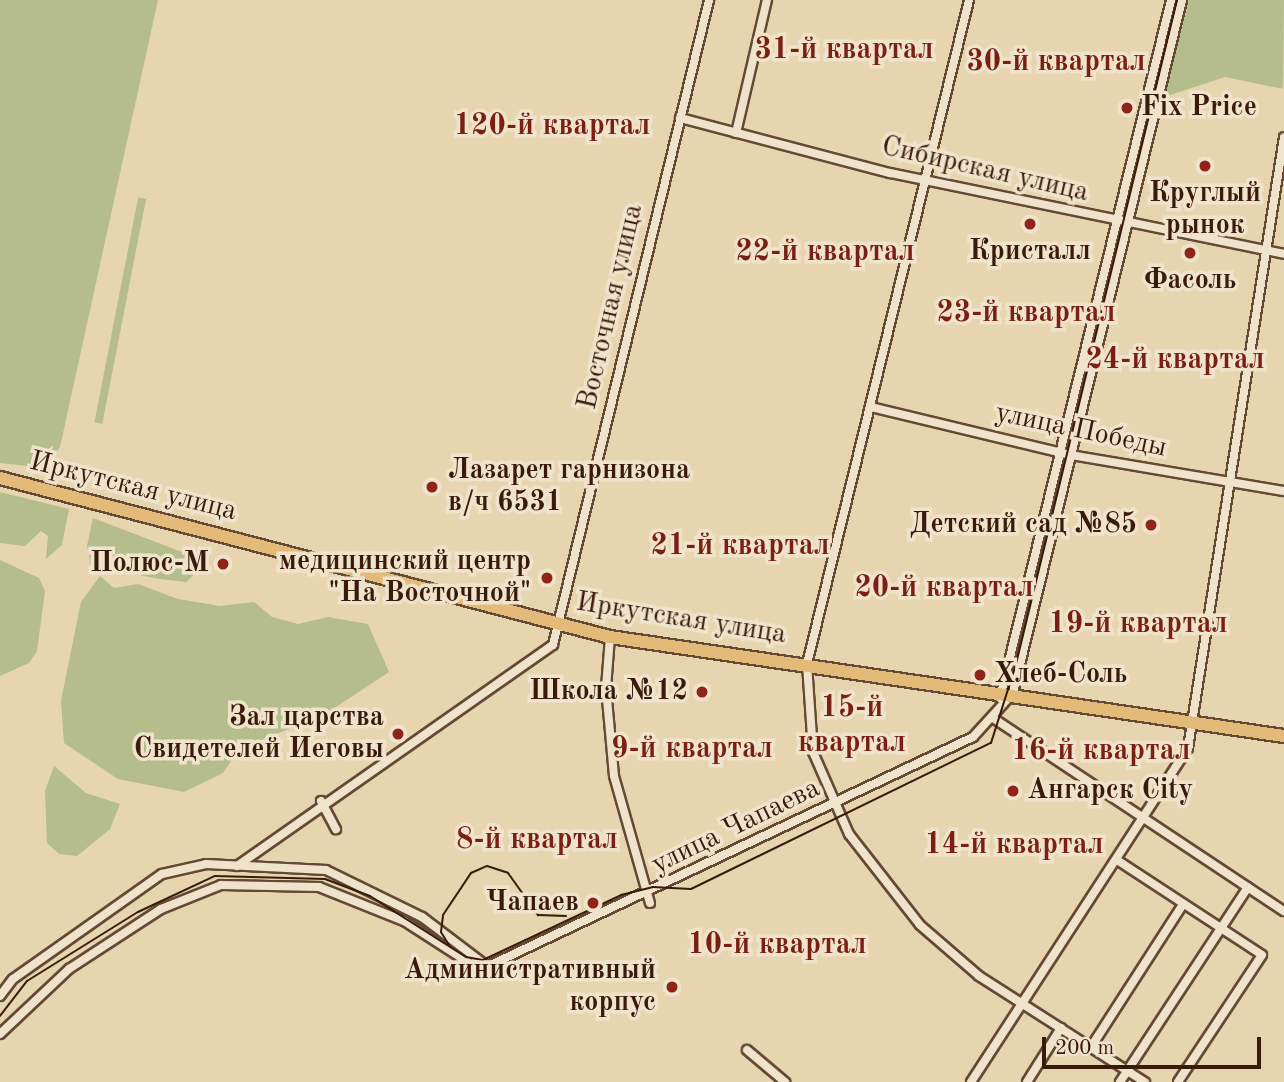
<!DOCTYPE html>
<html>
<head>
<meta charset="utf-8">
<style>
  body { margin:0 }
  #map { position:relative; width:1284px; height:1082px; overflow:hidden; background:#e6d5af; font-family:"Old Standard TT",serif }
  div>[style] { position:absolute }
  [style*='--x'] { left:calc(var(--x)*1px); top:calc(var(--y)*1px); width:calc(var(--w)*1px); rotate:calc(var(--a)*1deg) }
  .green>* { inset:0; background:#b4bd8b; transform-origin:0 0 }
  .roads { filter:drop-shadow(2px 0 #644934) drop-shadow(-2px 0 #644934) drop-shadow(0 2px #644934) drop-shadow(0 -2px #644934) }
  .minor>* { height:8px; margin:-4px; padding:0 4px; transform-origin:4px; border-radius:4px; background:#efe4cb }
  .primary>* { height:12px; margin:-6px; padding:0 6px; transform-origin:6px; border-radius:6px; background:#e3ba78 }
  .tram>* { height:2px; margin:-1px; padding:0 1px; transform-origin:1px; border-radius:1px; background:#391a0b }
  .dots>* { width:19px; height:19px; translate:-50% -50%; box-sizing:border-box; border:4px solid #efe4cb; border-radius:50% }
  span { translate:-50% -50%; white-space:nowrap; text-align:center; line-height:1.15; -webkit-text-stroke:7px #efe4cb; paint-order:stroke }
  .poi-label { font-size:28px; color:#391a0b; font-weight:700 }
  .left { translate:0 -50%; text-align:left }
  .right { translate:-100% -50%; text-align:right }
  .street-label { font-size:28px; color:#391a0b }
  .neighbourhood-label { font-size:30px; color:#7a1f14; font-weight:700 }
  .scale { position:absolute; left:1042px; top:1037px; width:219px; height:32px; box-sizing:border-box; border:4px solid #391a0b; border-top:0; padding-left:9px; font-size:21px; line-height:24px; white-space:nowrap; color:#391a0b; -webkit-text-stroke:5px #efe4cb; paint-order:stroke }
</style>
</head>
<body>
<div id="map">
  <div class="green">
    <i style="clip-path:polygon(0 0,158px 0,60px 447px,46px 468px,0 463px)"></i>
    <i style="clip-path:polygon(1189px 0,1284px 0,1283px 89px,1225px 77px,1164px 97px)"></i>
    <i style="left:146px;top:199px;width:229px;height:8px;rotate:101deg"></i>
    <i style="clip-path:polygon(0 492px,69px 509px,62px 545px,46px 559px,48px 536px,41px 531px,25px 546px,0 543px)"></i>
    <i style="clip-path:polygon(93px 518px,195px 557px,193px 576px,186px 582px,160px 579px,91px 566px,87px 546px)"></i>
    <i style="clip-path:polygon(0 560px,39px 578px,45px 591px,37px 651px,29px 663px,0 676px)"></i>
    <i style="clip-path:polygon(100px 576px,114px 588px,138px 584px,178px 599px,220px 606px,254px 602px,272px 617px,298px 624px,328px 617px,368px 624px,389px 672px,324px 715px,239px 749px,223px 773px,184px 792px,118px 779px,64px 743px,61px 701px,81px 602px)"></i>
    <i style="clip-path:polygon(54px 766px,86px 793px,120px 804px,110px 829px,77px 856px,59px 854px,47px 843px,45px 791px)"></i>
  </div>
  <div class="roads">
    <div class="minor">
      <i style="--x:969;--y:0;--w:683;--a:103.71"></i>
      <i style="--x:807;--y:664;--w:88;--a:86.1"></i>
      <i style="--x:813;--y:752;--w:90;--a:66.3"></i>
      <i style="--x:849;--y:834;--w:115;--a:52"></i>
      <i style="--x:920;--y:925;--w:78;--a:40.8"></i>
      <i style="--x:979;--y:976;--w:197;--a:32.6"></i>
      <i style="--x:680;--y:118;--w:217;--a:14.7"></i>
      <i style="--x:890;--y:173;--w:402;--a:11.6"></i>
      <i style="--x:736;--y:133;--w:137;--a:-76.9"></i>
      <i style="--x:871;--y:407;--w:206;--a:13.5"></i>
      <i style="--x:1071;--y:455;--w:216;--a:9.6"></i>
      <i style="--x:610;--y:637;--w:51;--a:94.5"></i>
      <i style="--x:606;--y:688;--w:88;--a:84.8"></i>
      <i style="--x:614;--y:776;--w:132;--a:74.2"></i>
      <i style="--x:1000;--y:698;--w:719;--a:-76.23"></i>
      <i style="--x:993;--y:718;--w:349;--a:33.6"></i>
      <i style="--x:321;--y:801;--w:32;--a:62"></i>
      <i style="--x:1117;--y:860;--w:173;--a:33.2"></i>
      <i style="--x:1262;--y:955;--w:152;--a:123.5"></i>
      <i style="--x:237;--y:866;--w:386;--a:-35"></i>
      <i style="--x:553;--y:645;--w:664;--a:-76.4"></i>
      <i style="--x:0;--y:996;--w:21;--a:-53"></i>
      <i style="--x:13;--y:979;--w:182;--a:-35.2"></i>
      <i style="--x:162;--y:874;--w:45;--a:-12.8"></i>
      <i style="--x:206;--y:864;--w:120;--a:2.9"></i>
      <i style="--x:326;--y:870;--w:107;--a:26.1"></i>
      <i style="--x:422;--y:917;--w:83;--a:37.1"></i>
      <i style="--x:0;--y:1034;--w:95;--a:-43.3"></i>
      <i style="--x:69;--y:969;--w:110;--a:-33.1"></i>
      <i style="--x:161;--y:909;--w:65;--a:-21.8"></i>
      <i style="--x:221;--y:885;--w:98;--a:1.2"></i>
      <i style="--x:319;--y:887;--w:92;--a:21.8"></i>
      <i style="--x:404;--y:921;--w:90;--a:32.8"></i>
      <i style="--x:480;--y:970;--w:545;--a:-25.3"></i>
      <i style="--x:973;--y:737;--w:59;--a:-47.7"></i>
      <i style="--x:1013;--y:693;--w:713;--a:-76.29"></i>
      <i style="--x:1091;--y:1047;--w:170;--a:-57.2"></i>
      <i style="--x:747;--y:1050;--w:50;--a:40.1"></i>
      <i style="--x:971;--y:1082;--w:398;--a:-57"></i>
      <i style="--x:1188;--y:748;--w:618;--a:-81.07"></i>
      <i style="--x:1027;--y:1082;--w:64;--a:-57.8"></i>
      <i style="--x:1120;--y:1082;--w:233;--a:-56.7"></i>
    </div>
    <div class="primary">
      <i style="--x:0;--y:478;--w:630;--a:14.61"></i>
      <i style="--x:610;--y:637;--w:681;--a:8.36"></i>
    </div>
  </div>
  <div class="tram">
    <i style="--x:449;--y:945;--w:15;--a:-122"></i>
    <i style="--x:441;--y:932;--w:17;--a:-83"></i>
    <i style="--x:443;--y:915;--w:50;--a:-56.3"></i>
    <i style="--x:471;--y:873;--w:17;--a:-24"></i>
    <i style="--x:487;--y:866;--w:22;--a:18"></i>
    <i style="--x:508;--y:873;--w:52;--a:54.5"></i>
    <i style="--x:538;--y:915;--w:28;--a:2"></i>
    <i style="--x:0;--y:1016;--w:44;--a:-52.4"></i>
    <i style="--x:27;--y:981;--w:131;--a:-31.9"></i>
    <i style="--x:138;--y:912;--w:85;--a:-25.1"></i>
    <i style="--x:215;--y:876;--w:110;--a:1.6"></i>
    <i style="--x:325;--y:879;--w:48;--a:20.7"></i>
    <i style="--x:370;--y:896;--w:114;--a:32.4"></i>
    <i style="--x:466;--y:957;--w:17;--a:10"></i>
    <i style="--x:483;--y:960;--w:153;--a:-25.2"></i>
    <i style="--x:621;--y:895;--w:33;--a:-14"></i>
    <i style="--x:653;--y:887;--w:38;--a:3"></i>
    <i style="--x:691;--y:889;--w:334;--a:-26"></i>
    <i style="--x:991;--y:743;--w:83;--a:-72.4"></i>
    <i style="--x:1016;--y:664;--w:683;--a:-76.37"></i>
  </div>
  <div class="dots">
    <i style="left:1127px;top:108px;background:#8f2418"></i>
    <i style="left:1205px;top:166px;background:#8f2418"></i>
    <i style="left:1030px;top:224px;background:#8f2418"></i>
    <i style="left:1190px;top:253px;background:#8f2418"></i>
    <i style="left:432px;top:487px;background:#8f2418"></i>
    <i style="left:1151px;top:525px;background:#8f2418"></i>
    <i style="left:223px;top:564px;background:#8f2418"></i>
    <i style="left:547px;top:578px;background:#8f2418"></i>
    <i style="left:980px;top:675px;background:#8f2418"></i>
    <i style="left:702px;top:692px;background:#8f2418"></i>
    <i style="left:398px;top:734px;background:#8f2418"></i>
    <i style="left:1013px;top:791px;background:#8f2418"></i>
    <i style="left:593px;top:903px;background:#8f2418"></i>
    <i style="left:672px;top:987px;background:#8f2418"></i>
  </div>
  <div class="poi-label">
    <span class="left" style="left:1141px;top:108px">Fix Price</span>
    <span style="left:1205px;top:210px">Круглый<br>рынок</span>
    <span style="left:1030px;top:252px">Кристалл</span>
    <span style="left:1190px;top:281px">Фасоль</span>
    <span class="left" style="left:448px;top:487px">Лазарет гарнизона<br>в/ч 6531</span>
    <span class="right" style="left:1137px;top:525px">Детский сад №85</span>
    <span class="right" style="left:531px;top:578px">медицинский центр<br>"На Восточной"</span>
    <span class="right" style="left:209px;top:564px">Полюс-М</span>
    <span class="left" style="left:994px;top:675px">Хлеб-Соль</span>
    <span class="right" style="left:688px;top:692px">Школа №12</span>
    <span class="right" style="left:384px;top:734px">Зал царства<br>Свидетелей Иеговы</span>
    <span class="left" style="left:1027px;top:791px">Ангарск City</span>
    <span class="right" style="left:579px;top:903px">Чапаев</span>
    <span class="right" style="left:656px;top:987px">Административный<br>корпус</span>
  </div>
  <div class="street-label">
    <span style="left:985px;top:170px;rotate:13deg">Сибирская улица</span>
    <span style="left:611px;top:307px;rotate:-77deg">Восточная улица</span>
    <span style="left:1081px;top:431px;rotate:12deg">улица Победы</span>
    <span style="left:133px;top:487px;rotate:14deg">Иркутская улица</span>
    <span style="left:681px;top:619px;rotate:9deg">Иркутская улица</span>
    <span style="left:736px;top:827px;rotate:-26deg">улица Чапаева</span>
  </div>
  <div class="neighbourhood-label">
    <span style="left:844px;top:50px">31-й квартал</span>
    <span style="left:1056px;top:62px">30-й квартал</span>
    <span style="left:552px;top:126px">120-й квартал</span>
    <span style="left:825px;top:252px">22-й квартал</span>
    <span style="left:1026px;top:313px">23-й квартал</span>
    <span style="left:1175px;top:360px">24-й квартал</span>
    <span style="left:740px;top:546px">21-й квартал</span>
    <span style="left:944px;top:588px">20-й квартал</span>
    <span style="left:1138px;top:624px">19-й квартал</span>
    <span style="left:852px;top:725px">15-й<br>квартал</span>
    <span style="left:692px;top:749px">9-й квартал</span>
    <span style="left:1101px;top:751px">16-й квартал</span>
    <span style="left:537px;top:840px">8-й квартал</span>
    <span style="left:1014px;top:845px">14-й квартал</span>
    <span style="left:777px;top:945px">10-й квартал</span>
  </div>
  <div class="scale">200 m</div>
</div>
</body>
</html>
